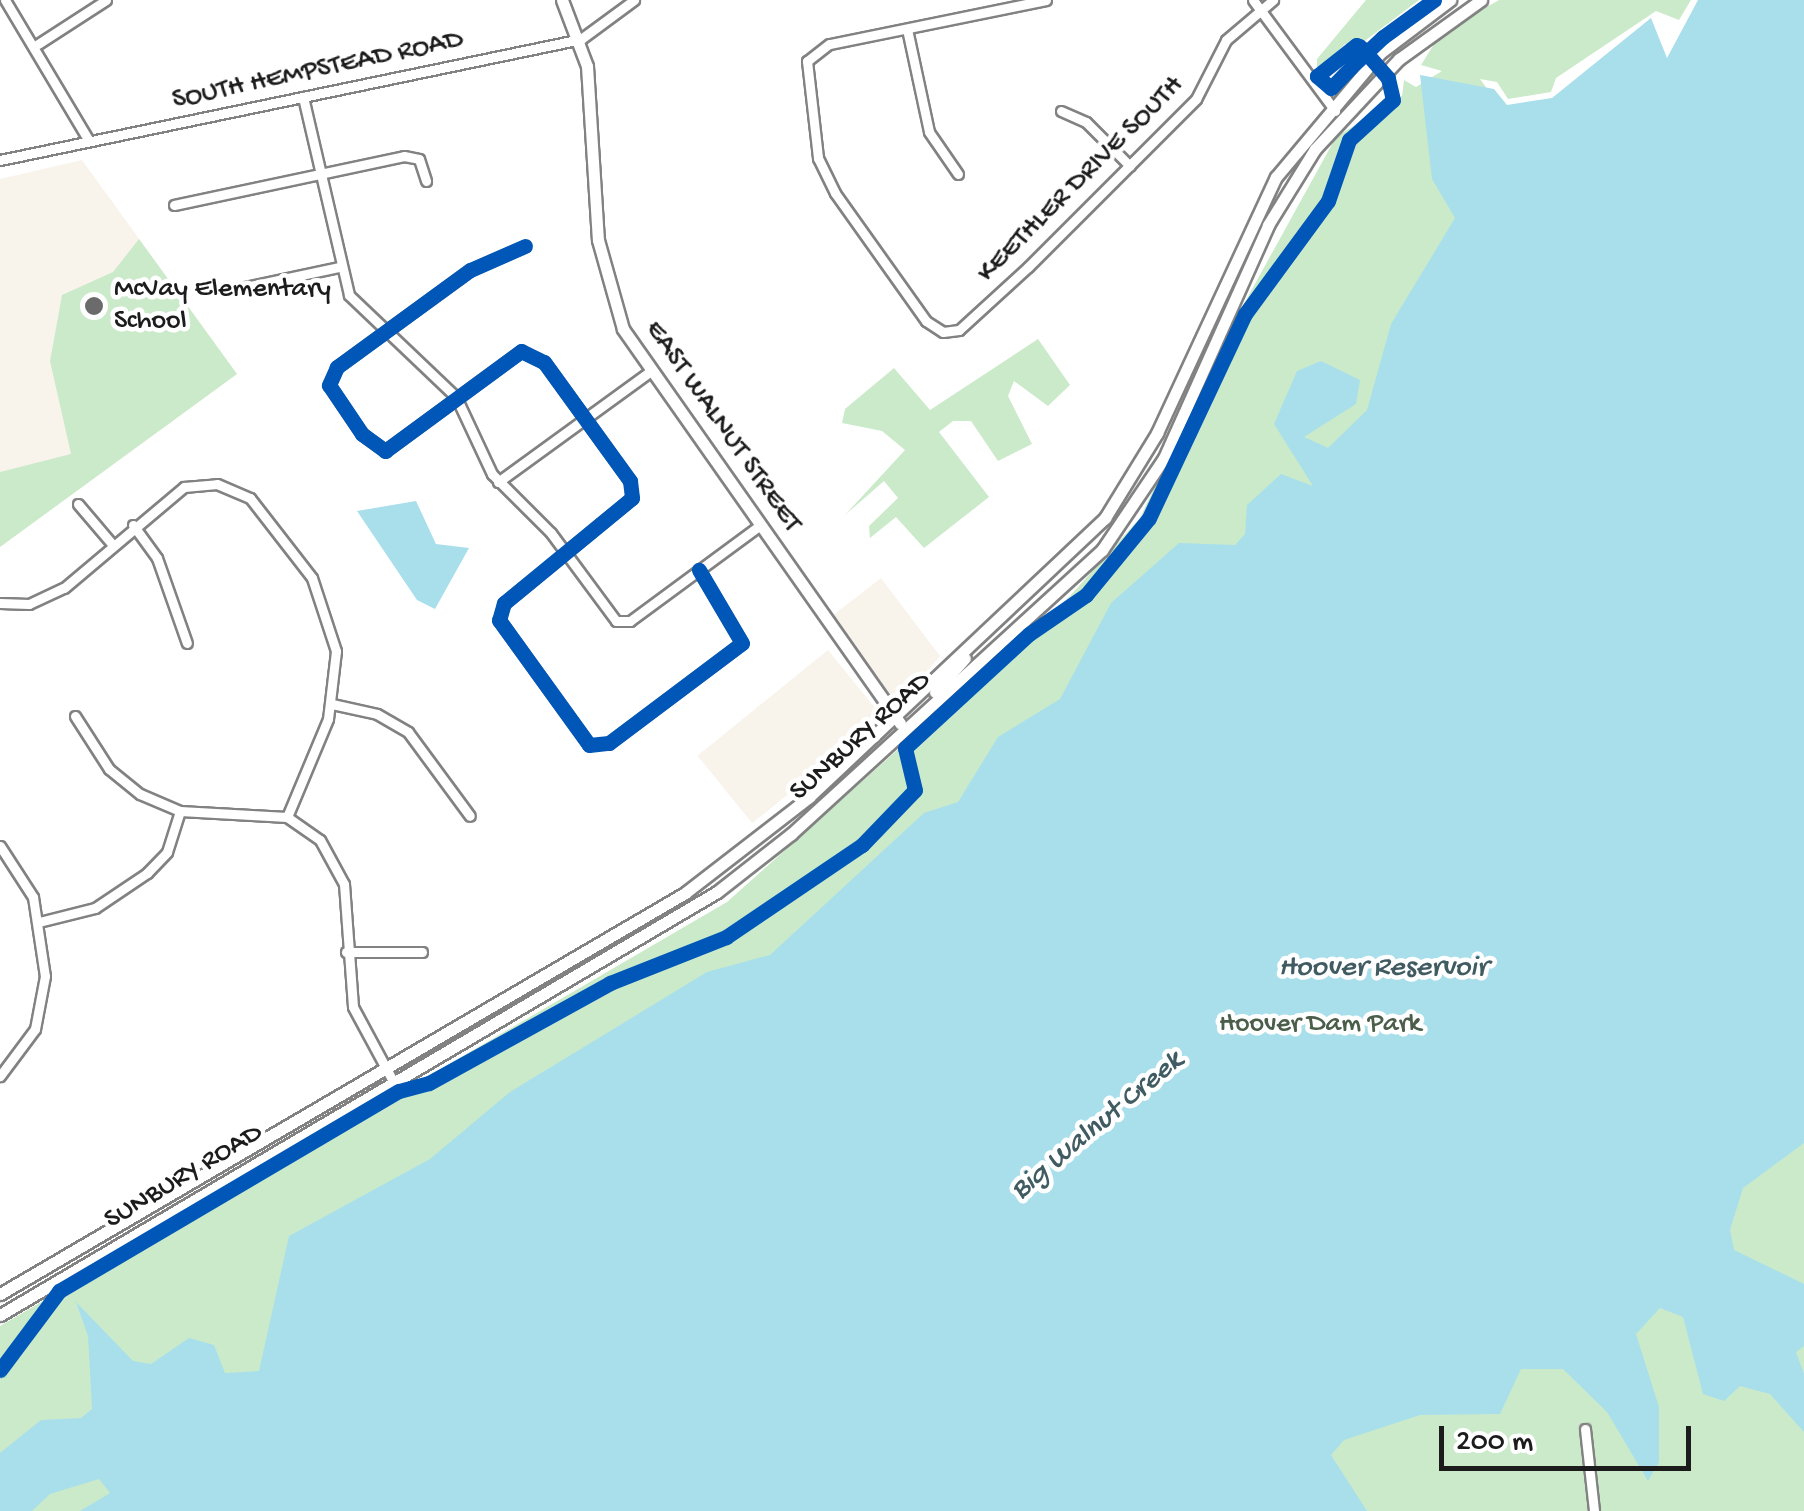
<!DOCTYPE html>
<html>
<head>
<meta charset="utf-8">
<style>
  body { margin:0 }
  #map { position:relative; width:1804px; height:1511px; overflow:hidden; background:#fff; font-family:"Gochi Hand",sans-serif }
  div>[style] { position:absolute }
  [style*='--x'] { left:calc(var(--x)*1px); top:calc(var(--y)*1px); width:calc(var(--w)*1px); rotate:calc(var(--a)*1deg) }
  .built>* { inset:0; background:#f8f4ec; transform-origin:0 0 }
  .green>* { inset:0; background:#cbeaca }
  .water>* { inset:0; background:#a8dfeb }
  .roads { filter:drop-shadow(2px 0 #828282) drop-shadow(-2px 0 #828282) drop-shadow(0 2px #828282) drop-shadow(0 -2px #828282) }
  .minor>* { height:9px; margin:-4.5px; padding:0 4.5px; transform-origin:4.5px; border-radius:4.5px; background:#fff }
  .major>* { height:11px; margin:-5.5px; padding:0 5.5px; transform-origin:5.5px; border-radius:5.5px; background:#fff }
  .cycleway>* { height:15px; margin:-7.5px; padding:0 7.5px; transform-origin:7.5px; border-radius:7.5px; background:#0057b8 }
  .dots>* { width:28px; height:28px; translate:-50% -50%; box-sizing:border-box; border:5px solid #fff; border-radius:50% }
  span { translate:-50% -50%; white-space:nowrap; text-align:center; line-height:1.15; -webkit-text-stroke:9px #fff; paint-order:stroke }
  .street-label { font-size:28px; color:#1c1c1c }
  .poi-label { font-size:28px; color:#1c1c1c }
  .left { translate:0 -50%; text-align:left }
  .park-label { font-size:28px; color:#4b5e4a }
  .water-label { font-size:30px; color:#405b61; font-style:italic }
  .scale { position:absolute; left:1439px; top:1426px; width:252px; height:45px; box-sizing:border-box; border:5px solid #1c1c1c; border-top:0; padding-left:12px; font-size:30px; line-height:35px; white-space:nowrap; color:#1c1c1c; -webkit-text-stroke:8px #fff; paint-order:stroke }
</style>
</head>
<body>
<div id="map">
  <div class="built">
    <i style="clip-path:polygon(82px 160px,237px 374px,0 547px,0 179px)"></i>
    <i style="clip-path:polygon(881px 578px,940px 656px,898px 705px,832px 616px)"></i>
    <i style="left:828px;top:650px;width:87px;height:168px;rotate:51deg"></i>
  </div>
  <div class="green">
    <i style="clip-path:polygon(1366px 0,1419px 0,1362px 43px,1345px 44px,1317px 71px,1317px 59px)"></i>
    <i style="clip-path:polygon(1499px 0,1691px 0,1679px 20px,1656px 11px,1556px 78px,1551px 92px,1508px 99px,1497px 82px,1480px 79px,1804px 521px,1804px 1511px,0 1511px,0 1326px,727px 902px,1070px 596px,1140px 518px,1224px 340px,1336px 137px,1402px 96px,1404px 80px,1416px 87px,1442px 71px,1421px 65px,1441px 33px)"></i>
    <i style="clip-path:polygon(139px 239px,237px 374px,0 547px,0 472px,71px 454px,50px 361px,62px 295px,113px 272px)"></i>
    <i style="clip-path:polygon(1038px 339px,1070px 385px,1048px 406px,1014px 381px,1008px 396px,1032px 444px,998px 461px,971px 421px,953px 421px,939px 432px,989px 497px,924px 548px,896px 517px,870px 538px,869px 526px,898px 498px,884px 481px,845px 515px,905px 450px,882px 431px,842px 423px,845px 409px,894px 368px,930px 410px)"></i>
  </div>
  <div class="water">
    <i style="clip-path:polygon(1698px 0,1804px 0,1804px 1143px,1743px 1188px,1730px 1230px,1734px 1250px,1804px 1284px,1804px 1346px,1796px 1352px,1804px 1374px,1804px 1432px,1770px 1394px,1740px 1386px,1724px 1401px,1703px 1394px,1683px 1317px,1660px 1308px,1636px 1334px,1659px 1407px,1659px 1462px,1648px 1481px,1607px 1412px,1563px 1369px,1521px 1369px,1500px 1414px,1420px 1415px,1344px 1440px,1331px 1455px,1367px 1511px,80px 1511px,110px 1493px,99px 1479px,50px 1494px,32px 1511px,0 1511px,0 1453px,41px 1420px,81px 1418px,92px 1409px,88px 1336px,76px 1302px,133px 1361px,151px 1364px,189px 1338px,214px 1345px,225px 1373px,259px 1371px,289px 1236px,430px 1159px,510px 1092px,707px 972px,770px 955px,924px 813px,958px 802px,998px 737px,1060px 699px,1111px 603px,1179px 543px,1235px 545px,1245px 534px,1247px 505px,1281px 474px,1313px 486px,1274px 424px,1297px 371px,1321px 361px,1360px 380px,1356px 404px,1304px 437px,1328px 448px,1367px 410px,1391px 324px,1455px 218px,1432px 179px,1420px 75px,1494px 89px,1507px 105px,1552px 98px,1651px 18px,1667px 58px)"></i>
    <i style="clip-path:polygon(416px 501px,436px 544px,469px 548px,435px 609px,417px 600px,357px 511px)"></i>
  </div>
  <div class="roads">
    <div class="minor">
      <i style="--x:5;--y:0;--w:164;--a:59.2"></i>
      <i style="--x:1046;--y:0;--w:221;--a:168.5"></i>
      <i style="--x:829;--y:44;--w:28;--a:142"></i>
      <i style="--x:807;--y:61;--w:98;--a:83.5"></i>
      <i style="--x:818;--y:158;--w:39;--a:64"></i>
      <i style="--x:835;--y:193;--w:157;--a:54.6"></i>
      <i style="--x:926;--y:321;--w:20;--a:33"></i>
      <i style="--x:943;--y:332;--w:16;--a:-7"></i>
      <i style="--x:959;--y:330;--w:93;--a:-42.4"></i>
      <i style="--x:1028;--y:267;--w:238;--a:-45"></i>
      <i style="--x:1196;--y:99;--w:66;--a:-63"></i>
      <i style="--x:1226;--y:40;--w:62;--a:-40.4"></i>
      <i style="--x:1253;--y:0;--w:138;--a:53.5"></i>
      <i style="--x:907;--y:29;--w:105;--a:77.9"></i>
      <i style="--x:929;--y:132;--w:51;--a:55.4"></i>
      <i style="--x:38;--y:44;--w:81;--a:-32.9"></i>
      <i style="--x:303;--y:97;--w:203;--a:76.9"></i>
      <i style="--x:349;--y:295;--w:148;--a:43.6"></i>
      <i style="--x:456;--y:397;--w:85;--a:64.9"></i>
      <i style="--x:492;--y:474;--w:83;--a:45"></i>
      <i style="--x:551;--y:533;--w:109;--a:53.5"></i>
      <i style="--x:616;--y:621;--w:14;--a:0"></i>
      <i style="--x:630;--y:621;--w:160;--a:-36.4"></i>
      <i style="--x:1061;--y:111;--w:27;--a:24"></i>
      <i style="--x:1086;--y:122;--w:62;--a:45"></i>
      <i style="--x:0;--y:160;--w:593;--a:-11.76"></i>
      <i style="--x:581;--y:39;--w:66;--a:-36.3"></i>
      <i style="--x:174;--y:205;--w:235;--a:-12"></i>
      <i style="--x:404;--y:156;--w:15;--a:11"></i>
      <i style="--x:419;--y:159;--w:23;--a:72"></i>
      <i style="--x:525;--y:246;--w:60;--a:156.4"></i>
      <i style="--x:470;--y:270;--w:165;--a:143.9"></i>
      <i style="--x:337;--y:367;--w:20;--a:114"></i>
      <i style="--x:329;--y:385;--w:59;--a:56"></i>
      <i style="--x:362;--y:434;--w:29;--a:36"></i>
      <i style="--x:385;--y:451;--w:169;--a:-36.3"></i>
      <i style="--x:521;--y:351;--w:25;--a:26"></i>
      <i style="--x:544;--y:362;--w:147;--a:54.1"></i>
      <i style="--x:630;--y:481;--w:17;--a:83"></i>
      <i style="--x:632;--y:498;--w:166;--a:140.6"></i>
      <i style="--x:504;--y:603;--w:18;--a:106"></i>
      <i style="--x:499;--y:620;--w:154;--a:54.2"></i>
      <i style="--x:589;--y:745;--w:20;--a:-6"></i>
      <i style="--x:609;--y:743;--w:166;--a:-36.9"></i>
      <i style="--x:742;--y:643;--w:85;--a:-120.5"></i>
      <i style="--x:236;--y:289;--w:105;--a:-12.1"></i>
      <i style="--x:498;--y:482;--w:185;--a:-36"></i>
      <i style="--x:78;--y:504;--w:52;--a:49.6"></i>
      <i style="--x:133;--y:525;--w:41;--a:54"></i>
      <i style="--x:157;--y:558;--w:90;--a:70.6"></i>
      <i style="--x:0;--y:603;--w:29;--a:2"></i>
      <i style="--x:29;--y:604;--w:38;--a:-25"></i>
      <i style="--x:64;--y:588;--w:157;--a:-40.1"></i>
      <i style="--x:184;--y:487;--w:33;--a:-5"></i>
      <i style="--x:217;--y:484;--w:36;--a:23"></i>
      <i style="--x:250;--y:498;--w:101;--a:52.2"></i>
      <i style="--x:312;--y:578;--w:77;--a:71.8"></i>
      <i style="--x:336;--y:651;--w:68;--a:96.7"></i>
      <i style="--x:328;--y:719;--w:106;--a:112.7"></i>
      <i style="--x:332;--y:704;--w:46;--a:12.5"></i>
      <i style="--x:377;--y:714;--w:36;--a:30"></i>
      <i style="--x:408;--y:732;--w:104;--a:53.6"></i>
      <i style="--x:75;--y:716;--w:63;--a:57.3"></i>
      <i style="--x:109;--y:769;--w:40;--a:39"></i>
      <i style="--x:140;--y:794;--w:43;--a:23"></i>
      <i style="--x:180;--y:811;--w:107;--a:3.2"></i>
      <i style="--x:287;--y:817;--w:40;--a:34.9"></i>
      <i style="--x:320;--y:840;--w:50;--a:61.4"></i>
      <i style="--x:344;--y:884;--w:123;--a:85.8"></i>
      <i style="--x:353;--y:1007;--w:86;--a:61.7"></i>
      <i style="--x:0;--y:846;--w:61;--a:57.1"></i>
      <i style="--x:33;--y:897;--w:80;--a:81.4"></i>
      <i style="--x:45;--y:976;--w:54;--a:100.7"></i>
      <i style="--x:35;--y:1029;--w:59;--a:126.7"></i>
      <i style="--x:39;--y:922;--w:58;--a:-14"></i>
      <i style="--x:95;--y:908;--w:63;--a:-33.9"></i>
      <i style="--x:147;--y:873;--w:29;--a:-46"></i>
      <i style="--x:167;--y:852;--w:43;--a:-72.4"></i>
      <i style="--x:346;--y:952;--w:76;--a:0"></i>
      <i style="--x:1585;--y:1429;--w:82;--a:83.7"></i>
    </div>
    <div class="major">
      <i style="--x:562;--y:0;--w:71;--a:69.3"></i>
      <i style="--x:587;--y:66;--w:174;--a:86.4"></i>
      <i style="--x:598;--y:240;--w:92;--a:74.3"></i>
      <i style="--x:623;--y:329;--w:482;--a:54.9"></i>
      <i style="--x:935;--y:692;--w:45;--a:-48.6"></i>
      <i style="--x:0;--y:1294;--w:794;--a:-30.34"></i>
      <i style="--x:685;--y:893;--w:157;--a:-37.7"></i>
      <i style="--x:809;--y:797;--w:407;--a:-43.3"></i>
      <i style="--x:1105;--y:518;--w:100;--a:-58.5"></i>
      <i style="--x:1157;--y:433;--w:282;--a:-65.1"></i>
      <i style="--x:1276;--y:177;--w:162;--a:-50"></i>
      <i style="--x:1380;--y:53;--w:88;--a:-37.1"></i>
      <i style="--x:0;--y:1315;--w:832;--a:-30.54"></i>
      <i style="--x:717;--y:892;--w:94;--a:-38.1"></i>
      <i style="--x:791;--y:834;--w:421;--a:-42.4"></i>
      <i style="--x:1102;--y:550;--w:111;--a:-56"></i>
      <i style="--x:1164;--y:458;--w:255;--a:-65.9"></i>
      <i style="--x:1268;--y:225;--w:89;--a:-58.3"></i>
      <i style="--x:1315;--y:149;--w:123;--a:-47"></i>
      <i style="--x:1399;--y:59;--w:101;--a:-35.7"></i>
    </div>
  </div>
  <div class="cycleway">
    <i style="--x:525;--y:246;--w:60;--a:156.4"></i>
    <i style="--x:470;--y:270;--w:165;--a:143.9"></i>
    <i style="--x:337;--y:367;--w:20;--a:114"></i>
    <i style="--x:329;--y:385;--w:59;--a:56"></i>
    <i style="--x:362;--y:434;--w:29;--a:36"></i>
    <i style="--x:385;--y:451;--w:169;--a:-36.3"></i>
    <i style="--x:521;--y:351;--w:25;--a:26"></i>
    <i style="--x:544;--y:362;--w:147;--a:54.1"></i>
    <i style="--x:630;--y:481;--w:17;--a:83"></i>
    <i style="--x:632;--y:498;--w:166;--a:140.6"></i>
    <i style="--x:504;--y:603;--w:18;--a:106"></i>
    <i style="--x:499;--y:620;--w:154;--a:54.2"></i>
    <i style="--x:589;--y:745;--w:20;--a:-6"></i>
    <i style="--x:609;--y:743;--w:166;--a:-36.9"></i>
    <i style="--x:742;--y:643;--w:85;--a:-120.5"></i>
    <i style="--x:0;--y:1370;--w:99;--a:-53.2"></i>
    <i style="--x:59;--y:1291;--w:394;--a:-30.5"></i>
    <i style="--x:399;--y:1091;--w:31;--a:-15"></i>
    <i style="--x:429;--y:1083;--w:207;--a:-28.9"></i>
    <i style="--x:610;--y:983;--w:125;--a:-21.6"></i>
    <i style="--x:726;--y:937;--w:164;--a:-34.1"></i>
    <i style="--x:862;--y:845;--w:76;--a:-46.1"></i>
    <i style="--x:915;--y:790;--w:43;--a:-103.4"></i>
    <i style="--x:905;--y:748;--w:168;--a:-42.6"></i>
    <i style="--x:1029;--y:634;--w:69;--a:-34.4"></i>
    <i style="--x:1086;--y:595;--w:99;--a:-50.7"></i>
    <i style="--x:1149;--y:518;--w:225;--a:-64.8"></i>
    <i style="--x:1245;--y:314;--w:140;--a:-53.7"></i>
    <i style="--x:1328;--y:201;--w:65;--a:-71"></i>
    <i style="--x:1349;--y:140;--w:59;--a:-42.3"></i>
    <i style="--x:1393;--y:100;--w:23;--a:-103"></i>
    <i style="--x:1388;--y:78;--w:38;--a:-131"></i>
    <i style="--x:1363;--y:49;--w:5;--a:-143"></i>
    <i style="--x:1359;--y:46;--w:3;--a:-162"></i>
    <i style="--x:1356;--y:45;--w:50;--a:141.5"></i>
    <i style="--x:1317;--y:76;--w:18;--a:41"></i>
    <i style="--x:1331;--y:88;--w:29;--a:-46"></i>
    <i style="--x:1351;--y:67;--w:44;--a:-43.2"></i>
    <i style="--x:1383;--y:37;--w:63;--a:-36"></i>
  </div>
  <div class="dots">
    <i style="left:94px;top:306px;background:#6b6b6b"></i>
  </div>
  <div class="street-label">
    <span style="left:318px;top:71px;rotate:-12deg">SOUTH HEMPSTEAD ROAD</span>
    <span style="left:1081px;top:180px;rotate:-45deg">KEETHLER DRIVE SOUTH</span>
    <span style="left:722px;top:427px;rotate:55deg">EAST WALNUT STREET</span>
    <span style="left:861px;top:737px;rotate:-42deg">SUNBURY ROAD</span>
    <span style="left:184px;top:1177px;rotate:-31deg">SUNBURY ROAD</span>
  </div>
  <div class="poi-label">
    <span class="left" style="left:114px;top:306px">McVay Elementary<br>School</span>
  </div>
  <div class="park-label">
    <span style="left:1320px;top:1025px">Hoover Dam Park</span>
  </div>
  <div class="water-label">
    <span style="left:1383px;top:969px">Hoover Reservoir</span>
    <span style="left:1098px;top:1127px;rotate:-40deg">Big Walnut Creek</span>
  </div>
  <div class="scale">200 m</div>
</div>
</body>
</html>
